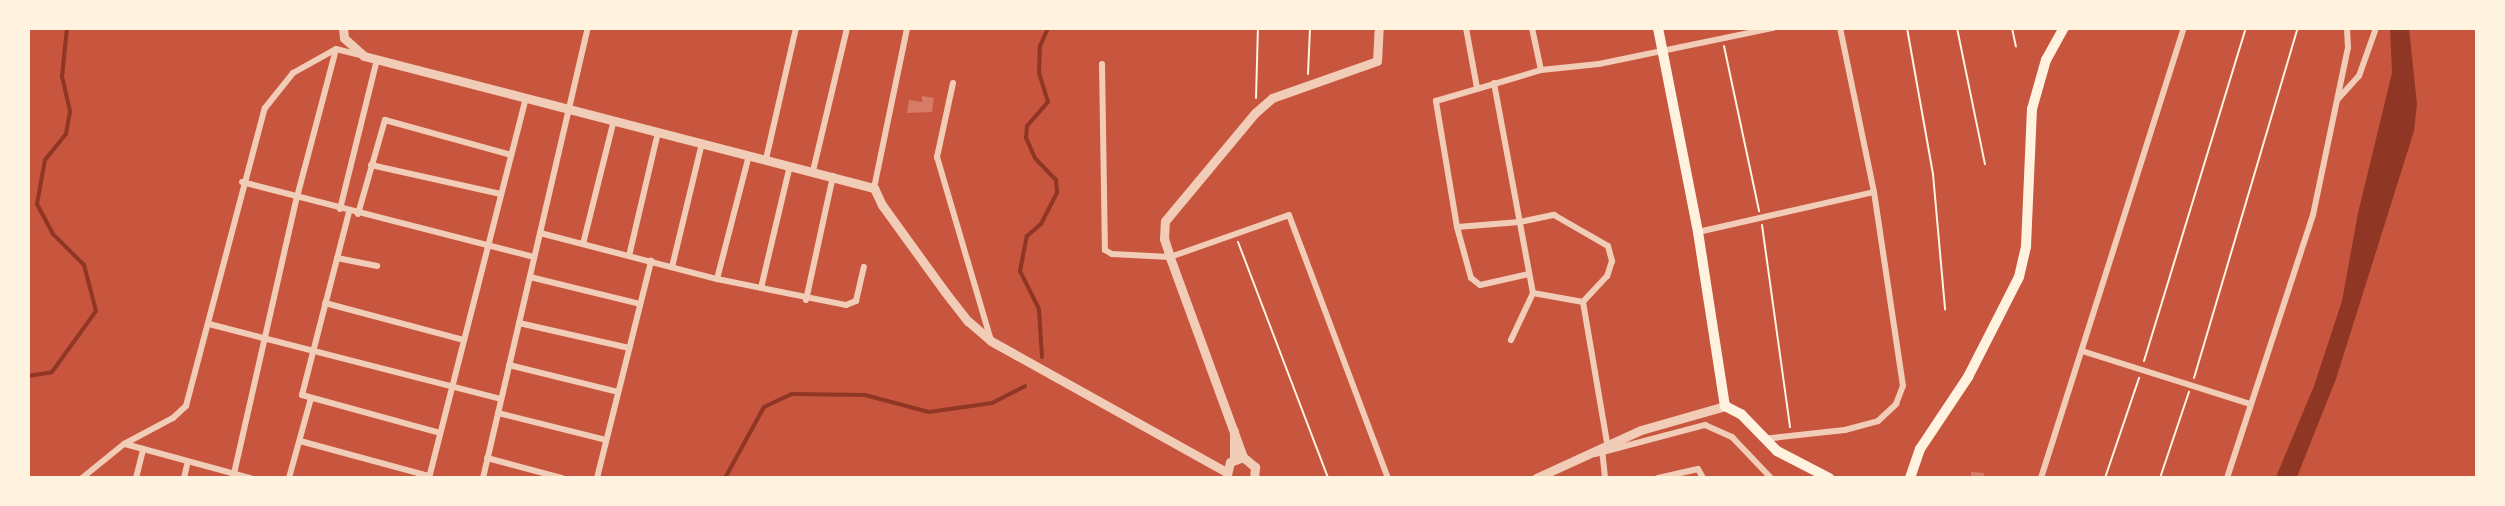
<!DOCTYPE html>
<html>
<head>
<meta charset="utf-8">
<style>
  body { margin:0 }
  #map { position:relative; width:2505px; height:506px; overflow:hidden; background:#c8553d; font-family:"Noto Serif",serif }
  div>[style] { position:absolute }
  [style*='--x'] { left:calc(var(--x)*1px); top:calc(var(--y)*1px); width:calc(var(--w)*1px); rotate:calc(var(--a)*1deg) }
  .water>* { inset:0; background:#8f3625 }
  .stream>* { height:4px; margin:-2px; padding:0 2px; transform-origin:2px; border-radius:2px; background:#8f3625 }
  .building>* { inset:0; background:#d67c66 }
  .path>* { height:2px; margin:-1px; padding:0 1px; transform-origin:1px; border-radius:1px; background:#fff3e0 }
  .minor>* { height:6px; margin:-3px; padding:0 3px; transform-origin:3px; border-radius:3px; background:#f1ccb7 }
  .tertiary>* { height:9px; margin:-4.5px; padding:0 4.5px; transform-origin:4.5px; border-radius:4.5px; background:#f1ccb7 }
  .secondary>* { height:10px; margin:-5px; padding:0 5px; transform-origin:5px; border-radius:5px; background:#fff3e0 }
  span { translate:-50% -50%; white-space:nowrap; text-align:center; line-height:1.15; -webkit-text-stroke:4.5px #fff3e0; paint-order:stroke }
  .frame { position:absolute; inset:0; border:30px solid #fff3e0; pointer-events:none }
</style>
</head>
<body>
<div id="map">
  <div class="water">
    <i style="clip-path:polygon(2390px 29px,2409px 29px,2417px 104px,2414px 131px,2336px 379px,2297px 477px,2276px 477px,2314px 386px,2342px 301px,2358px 213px,2392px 73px)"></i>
  </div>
  <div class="stream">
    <i style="--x:1042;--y:357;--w:48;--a:-93.6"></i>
    <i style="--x:1039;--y:309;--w:42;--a:-116.6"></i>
    <i style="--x:1020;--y:271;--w:36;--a:-79"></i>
    <i style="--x:1027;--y:236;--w:18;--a:-41"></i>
    <i style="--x:1041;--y:224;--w:36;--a:-63"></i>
    <i style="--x:1057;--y:192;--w:12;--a:-95"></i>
    <i style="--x:1056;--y:180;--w:30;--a:-134"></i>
    <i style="--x:1035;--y:158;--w:22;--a:-114"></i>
    <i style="--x:1026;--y:138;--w:12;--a:-85"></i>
    <i style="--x:1027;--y:126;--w:32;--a:-49"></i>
    <i style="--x:1048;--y:102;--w:30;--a:-107"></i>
    <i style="--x:1039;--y:73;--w:27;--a:-88"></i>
    <i style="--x:1040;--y:46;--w:20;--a:-66"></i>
    <i style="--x:28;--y:376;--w:24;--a:-9"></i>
    <i style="--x:52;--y:372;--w:75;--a:-54.2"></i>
    <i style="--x:96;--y:311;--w:48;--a:-104.6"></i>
    <i style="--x:84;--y:265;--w:44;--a:-135"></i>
    <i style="--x:53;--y:234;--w:34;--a:-118"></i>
    <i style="--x:37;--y:204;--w:45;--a:-79.7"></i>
    <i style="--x:45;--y:160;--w:33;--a:-51"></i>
    <i style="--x:66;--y:134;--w:23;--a:-80"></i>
    <i style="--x:70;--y:111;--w:35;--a:-103"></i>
    <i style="--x:62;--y:77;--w:49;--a:-84.2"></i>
    <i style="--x:725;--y:478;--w:81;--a:-61.2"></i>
    <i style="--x:764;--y:407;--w:31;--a:-25"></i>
    <i style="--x:792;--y:394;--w:73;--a:0.8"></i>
    <i style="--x:865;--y:395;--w:66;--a:14.9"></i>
    <i style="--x:929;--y:412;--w:64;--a:-8.1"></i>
    <i style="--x:992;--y:403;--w:37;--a:-27"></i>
  </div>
  <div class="building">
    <i style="clip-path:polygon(922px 96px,934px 98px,932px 112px,907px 113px,909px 100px,922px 102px)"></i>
    <i style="clip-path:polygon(1971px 472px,1984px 473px,1984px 478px,1971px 478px)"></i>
  </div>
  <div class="path">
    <i style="--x:1907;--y:28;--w:148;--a:79.9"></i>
    <i style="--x:1933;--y:174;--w:136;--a:84.9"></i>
    <i style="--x:1957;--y:28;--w:139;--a:78.4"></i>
    <i style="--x:2012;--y:28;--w:19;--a:78"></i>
    <i style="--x:1724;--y:46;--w:169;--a:78"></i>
    <i style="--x:1308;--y:74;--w:46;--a:-87.5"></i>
    <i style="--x:1256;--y:98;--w:70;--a:-88.4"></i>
    <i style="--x:1762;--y:225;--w:204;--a:82.1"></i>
    <i style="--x:1238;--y:242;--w:253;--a:69.1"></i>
    <i style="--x:2144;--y:361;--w:348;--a:-73"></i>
    <i style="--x:2194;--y:378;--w:365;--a:-73.5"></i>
    <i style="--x:2105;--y:478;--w:106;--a:-71.2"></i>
    <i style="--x:2160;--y:478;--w:91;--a:-71.4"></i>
  </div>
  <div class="minor">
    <i style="--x:1466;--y:28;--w:61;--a:79.6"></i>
    <i style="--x:1532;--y:28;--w:43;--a:77.9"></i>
    <i style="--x:1102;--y:64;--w:186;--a:89.1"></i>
    <i style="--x:1105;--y:250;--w:8;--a:30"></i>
    <i style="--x:1112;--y:254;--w:58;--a:3"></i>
    <i style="--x:1170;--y:257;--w:126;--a:-19.4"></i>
    <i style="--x:1289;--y:215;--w:281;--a:69.4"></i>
    <i style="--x:953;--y:83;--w:76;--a:102.2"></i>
    <i style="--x:937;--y:157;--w:191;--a:73.6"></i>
    <i style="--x:1494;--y:83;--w:214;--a:79.5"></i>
    <i style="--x:1533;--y:293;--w:52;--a:115.1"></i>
    <i style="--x:2338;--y:99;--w:31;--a:-48"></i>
    <i style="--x:2359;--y:76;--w:51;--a:-70.5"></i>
    <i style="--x:766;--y:159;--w:134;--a:-77.1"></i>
    <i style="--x:371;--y:165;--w:133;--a:12.6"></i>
    <i style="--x:813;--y:171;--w:147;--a:-76.6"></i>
    <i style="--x:242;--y:182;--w:301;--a:14.4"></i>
    <i style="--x:874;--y:188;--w:163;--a:-78.3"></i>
    <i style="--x:340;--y:209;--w:154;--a:-76.1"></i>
    <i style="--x:349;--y:212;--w:189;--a:104.4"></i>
    <i style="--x:302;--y:395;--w:143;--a:15.4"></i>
    <i style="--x:358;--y:214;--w:98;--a:-74"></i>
    <i style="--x:385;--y:120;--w:131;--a:15.5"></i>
    <i style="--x:1457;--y:227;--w:63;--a:-4.5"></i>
    <i style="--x:1520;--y:222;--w:35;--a:-12"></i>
    <i style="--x:1554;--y:215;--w:62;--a:29.9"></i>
    <i style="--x:1608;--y:246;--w:16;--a:75"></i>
    <i style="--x:1612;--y:261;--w:16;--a:108"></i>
    <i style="--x:1607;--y:276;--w:35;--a:133"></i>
    <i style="--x:1698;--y:232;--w:180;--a:-12.8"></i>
    <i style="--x:540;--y:233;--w:183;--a:14.6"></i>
    <i style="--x:717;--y:279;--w:132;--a:11.4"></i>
    <i style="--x:846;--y:305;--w:11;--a:-22"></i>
    <i style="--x:856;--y:301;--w:35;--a:-77"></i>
    <i style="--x:583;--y:244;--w:128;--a:-76"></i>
    <i style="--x:629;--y:256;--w:127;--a:-76.8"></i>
    <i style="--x:337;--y:258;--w:41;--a:11.3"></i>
    <i style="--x:672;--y:267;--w:128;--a:-76.4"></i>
    <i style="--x:1529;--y:274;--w:50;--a:167.3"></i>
    <i style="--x:1480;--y:285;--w:11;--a:-142"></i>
    <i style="--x:1471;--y:278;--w:53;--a:-105.4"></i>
    <i style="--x:1457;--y:227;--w:128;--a:-99.5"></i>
    <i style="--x:1436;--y:101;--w:109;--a:-16.4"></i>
    <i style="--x:1541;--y:70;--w:58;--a:-5.9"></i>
    <i style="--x:1599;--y:64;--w:178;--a:-11.7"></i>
    <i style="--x:530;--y:277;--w:113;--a:13.8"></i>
    <i style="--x:717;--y:279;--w:128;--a:-75.5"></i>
    <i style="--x:761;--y:288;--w:126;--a:-76.7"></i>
    <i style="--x:1533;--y:293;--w:51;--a:10.2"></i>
    <i style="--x:806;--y:300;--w:127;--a:-77.7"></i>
    <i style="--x:1583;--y:302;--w:143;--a:80.3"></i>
    <i style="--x:325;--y:303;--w:144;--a:14.9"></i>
    <i style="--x:519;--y:323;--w:113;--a:12.8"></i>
    <i style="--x:209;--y:324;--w:301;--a:14.4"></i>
    <i style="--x:2082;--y:351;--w:176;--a:17.5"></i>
    <i style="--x:509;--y:365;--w:112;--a:13.9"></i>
    <i style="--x:498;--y:413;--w:111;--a:14"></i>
    <i style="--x:1763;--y:439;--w:82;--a:-6.3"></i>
    <i style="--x:1845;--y:430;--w:34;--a:-15"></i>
    <i style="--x:1878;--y:421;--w:25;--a:-43"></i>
    <i style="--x:1896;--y:404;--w:19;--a:-69"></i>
    <i style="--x:1903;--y:386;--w:196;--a:-98.5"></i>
    <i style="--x:1874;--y:192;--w:167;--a:-101.7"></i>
    <i style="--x:300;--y:441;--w:134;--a:15.2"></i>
    <i style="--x:125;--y:444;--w:130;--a:15.2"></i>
    <i style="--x:1602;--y:449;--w:29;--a:84"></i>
    <i style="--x:1595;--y:454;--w:114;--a:-14.8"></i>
    <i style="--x:1705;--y:425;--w:30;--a:24"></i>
    <i style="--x:1732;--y:437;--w:57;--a:46.4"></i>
    <i style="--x:487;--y:458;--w:78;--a:14.9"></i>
    <i style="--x:82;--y:478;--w:54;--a:-39"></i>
    <i style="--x:124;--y:444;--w:55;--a:-28"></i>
    <i style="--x:173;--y:418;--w:18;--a:-43"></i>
    <i style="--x:186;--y:406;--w:308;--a:-75.2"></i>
    <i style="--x:265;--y:108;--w:45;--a:-51.3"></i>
    <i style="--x:293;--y:73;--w:49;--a:-29.2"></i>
    <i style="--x:336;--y:49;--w:25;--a:14"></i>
    <i style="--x:136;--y:478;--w:30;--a:-76"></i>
    <i style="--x:184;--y:478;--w:17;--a:-77"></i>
    <i style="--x:233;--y:478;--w:288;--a:-77.2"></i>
    <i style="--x:297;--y:197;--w:153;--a:-75.2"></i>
    <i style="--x:289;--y:478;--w:83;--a:-74.6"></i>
    <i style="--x:429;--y:478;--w:393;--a:-75.7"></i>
    <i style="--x:483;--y:478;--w:462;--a:-76.9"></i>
    <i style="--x:597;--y:478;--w:224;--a:-76"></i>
    <i style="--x:1658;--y:478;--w:41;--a:-12.7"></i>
    <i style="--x:1698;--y:469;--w:10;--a:61"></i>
    <i style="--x:2041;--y:478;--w:472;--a:-72.4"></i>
    <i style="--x:2227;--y:478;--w:277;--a:-71.9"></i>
    <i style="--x:2313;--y:215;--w:171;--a:-78.2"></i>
    <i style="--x:2348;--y:48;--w:20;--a:-93"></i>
  </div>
  <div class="tertiary">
    <i style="--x:343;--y:28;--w:10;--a:84"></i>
    <i style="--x:344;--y:38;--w:27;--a:42"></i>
    <i style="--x:364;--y:56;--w:527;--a:14.51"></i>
    <i style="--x:874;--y:188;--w:19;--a:65"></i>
    <i style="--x:882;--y:205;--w:107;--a:54.1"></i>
    <i style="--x:945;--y:292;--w:37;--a:52"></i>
    <i style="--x:968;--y:321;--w:30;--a:41"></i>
    <i style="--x:991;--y:341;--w:269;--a:29.1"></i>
    <i style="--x:1234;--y:431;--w:28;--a:90"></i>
    <i style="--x:1243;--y:457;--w:213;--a:-110.1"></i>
    <i style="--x:1170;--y:257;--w:19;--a:-108"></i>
    <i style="--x:1164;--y:239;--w:18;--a:-87"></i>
    <i style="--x:1165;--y:221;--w:141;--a:-50.2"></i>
    <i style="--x:1255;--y:113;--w:23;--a:-41"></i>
    <i style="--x:1272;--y:98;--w:111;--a:-19.4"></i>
    <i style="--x:1377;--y:61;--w:33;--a:-87"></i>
    <i style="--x:1227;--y:475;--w:13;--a:-77"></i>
    <i style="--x:1230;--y:462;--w:14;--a:-21"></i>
    <i style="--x:1243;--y:457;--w:16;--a:40"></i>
    <i style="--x:1255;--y:467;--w:11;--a:95"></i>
    <i style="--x:1536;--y:478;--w:115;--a:-24.6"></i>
    <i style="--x:1641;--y:430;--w:87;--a:-15.9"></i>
  </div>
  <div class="secondary">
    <i style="--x:1658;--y:28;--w:208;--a:78.9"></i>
    <i style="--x:1698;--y:232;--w:176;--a:81.2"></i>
    <i style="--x:1725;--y:406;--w:18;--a:27"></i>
    <i style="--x:1741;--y:414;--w:52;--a:45.8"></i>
    <i style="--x:1777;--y:451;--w:59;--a:27.4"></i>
    <i style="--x:1910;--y:478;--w:31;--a:-71"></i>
    <i style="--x:1920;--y:449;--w:87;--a:-56.3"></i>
    <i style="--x:1968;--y:377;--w:112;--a:-63"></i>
    <i style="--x:2019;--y:277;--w:32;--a:-77"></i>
    <i style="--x:2026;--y:246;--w:137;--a:-87.5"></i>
    <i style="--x:2032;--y:109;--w:51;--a:-74.1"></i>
    <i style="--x:2046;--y:60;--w:37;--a:-61"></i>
  </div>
  <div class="frame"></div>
</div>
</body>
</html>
